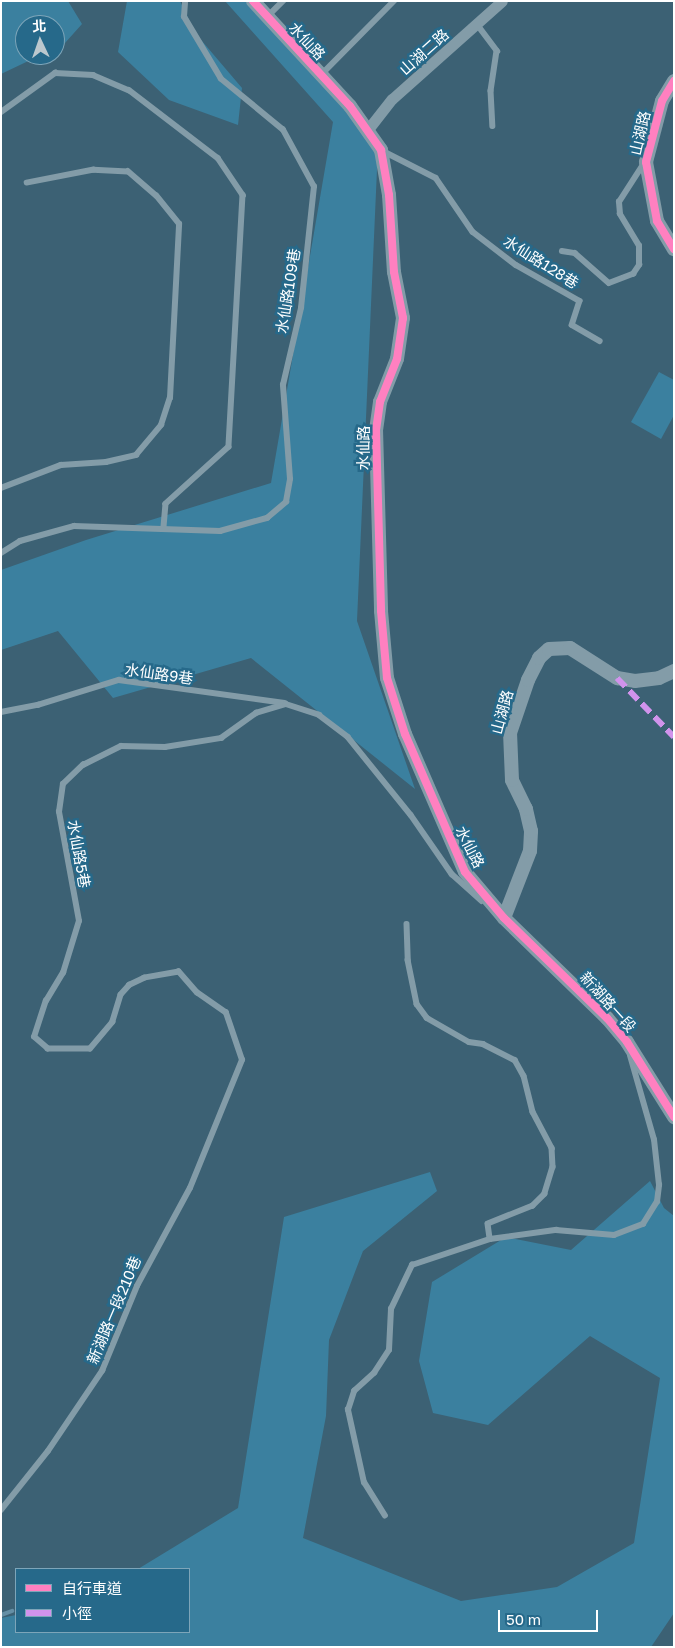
<!DOCTYPE html>
<html>
<head>
<meta charset="utf-8">
<style>
  body { margin:0 }
  #map { position:relative; width:675px; height:1648px; overflow:hidden; background:#3c6174; font-family:"Golos Text","Noto Sans TC",sans-serif }
  div>[style] { position:absolute }
  [style*='--x'] { left:calc(var(--x)*1px); top:calc(var(--y)*1px); width:calc(var(--w)*1px); rotate:calc(var(--a)*1deg) }
  .green>* { inset:0; background:#3b809f }
  .stream>* { height:4px; margin:-2px; padding:0 2px; transform-origin:2px; border-radius:2px; background:#658fa5 }
  .service>* { height:5.5px; margin:-2.75px; padding:0 2.75px; transform-origin:2.75px; border-radius:2.75px; background:#839ca8 }
  .minor>* { height:11px; margin:-5.5px; padding:0 5.5px; transform-origin:5.5px; border-radius:5.5px; background:#839ca8 }
  .tertiary>* { height:14px; margin:-7px; padding:0 7px; transform-origin:7px; border-radius:7px; background:#839ca8 }
  .quiet>* { height:6px; margin-top:-3px; transform-origin:0; background:repeating-linear-gradient(90deg,#d193ec 0 12px,transparent 0 18px) }
  .cycleway>* { height:8px; margin:-4px; padding:0 4px; transform-origin:4px; border-radius:4px; background:#ff80c0 }
  span { translate:-50% -50%; white-space:nowrap; text-align:center; line-height:1.15; -webkit-text-stroke:5px #26698a; paint-order:stroke }
  .street-label { font-size:15px; color:#fff }
  .frame { position:absolute; inset:0; border:2px solid #fff; pointer-events:none }
  .legend { position:absolute; left:15px; top:1568px; width:175px; height:65px; box-sizing:border-box; background:#26698a; border:1px solid #7da5b9; margin:0; padding:6px 9px; list-style:none; font-size:15px; color:#fff }
  .legend li { display:flex; align-items:center; gap:10px; height:25px }
  .legend b { width:25px; border:1px solid #7da5b9 }
  .north { position:absolute; left:15px; top:15px; width:50px; height:50px; box-sizing:border-box; background:#26698a; border:1px solid #7da5b9; border-radius:50%; rotate:357deg; font-size:14px; font-weight:700; line-height:20px; text-align:center; color:#fff }
  .north::after { content:''; display:block; margin:auto; width:18px; height:22px; background:#bbc8ce; clip-path:polygon(50% 0,100% 100%,50% 72%,0 100%) }
  .scale { position:absolute; left:498px; top:1610px; width:100px; height:22px; box-sizing:border-box; border:2px solid #fff; border-top:0; padding-left:6px; font-size:15px; line-height:18px; white-space:nowrap; color:#fff; -webkit-text-stroke:4px #26698a; paint-order:stroke }
</style>
</head>
<body>
<div id="map">
  <div class="green">
    <i style="clip-path:polygon(1px 1px,68px 1px,82px 24px,65px 43px,55px 48px,55px 25px,25px 25px,25px 55px,41px 55px,1px 74px)"></i>
    <i style="clip-path:polygon(127px 1px,180px 1px,196px 34px,242px 88px,238px 125px,169px 100px,118px 52px)"></i>
    <i style="clip-path:polygon(225px 1px,262px 1px,378px 147px,357px 621px,415px 789px,251px 658px,113px 698px,58px 631px,1px 650px,1px 570px,86px 540px,271px 483px,333px 122px)"></i>
    <i style="clip-path:polygon(659px 372px,674px 380px,674px 415px,661px 439px,631px 422px)"></i>
    <i style="clip-path:polygon(430px 1172px,437px 1191px,363px 1251px,329px 1340px,326px 1416px,303px 1538px,461px 1601px,557px 1587px,634px 1543px,660px 1378px,590px 1336px,488px 1425px,433px 1413px,419px 1361px,432px 1282px,506px 1237px,571px 1250px,650px 1181px,664px 1208px,674px 1216px,674px 1613px,651px 1647px,1px 1647px,1px 1618px,16px 1615px,16px 1632px,189px 1632px,189px 1569px,138px 1569px,238px 1508px,284px 1217px)"></i>
  </div>
  <div class="stream">
    <i style="--x:1;--y:1615;--w:12;--a:-20"></i>
  </div>
  <div class="service">
    <i style="--x:267;--y:17;--w:23;--a:-45"></i>
    <i style="--x:477;--y:24;--w:34;--a:53"></i>
    <i style="--x:497;--y:51;--w:40;--a:98.5"></i>
    <i style="--x:491;--y:91;--w:35;--a:87"></i>
    <i style="--x:322;--y:74;--w:103;--a:-45.4"></i>
    <i style="--x:1;--y:112;--w:67;--a:-35.8"></i>
    <i style="--x:55;--y:73;--w:38;--a:3"></i>
    <i style="--x:93;--y:75;--w:39;--a:23"></i>
    <i style="--x:129;--y:90;--w:112;--a:37.4"></i>
    <i style="--x:218;--y:158;--w:45;--a:56"></i>
    <i style="--x:243;--y:195;--w:252;--a:93.2"></i>
    <i style="--x:229;--y:447;--w:85;--a:137.9"></i>
    <i style="--x:166;--y:504;--w:25;--a:95"></i>
    <i style="--x:383;--y:151;--w:59;--a:27"></i>
    <i style="--x:436;--y:178;--w:65;--a:55.6"></i>
    <i style="--x:473;--y:232;--w:54;--a:37.5"></i>
    <i style="--x:516;--y:265;--w:73;--a:29.4"></i>
    <i style="--x:580;--y:301;--w:25;--a:108"></i>
    <i style="--x:572;--y:325;--w:32;--a:30"></i>
    <i style="--x:562;--y:251;--w:13;--a:9"></i>
    <i style="--x:575;--y:253;--w:45;--a:41.4"></i>
    <i style="--x:609;--y:283;--w:26;--a:-21"></i>
    <i style="--x:633;--y:274;--w:11;--a:-56"></i>
    <i style="--x:639;--y:265;--w:19;--a:-90"></i>
    <i style="--x:639;--y:246;--w:37;--a:-121"></i>
    <i style="--x:620;--y:214;--w:12;--a:-95"></i>
    <i style="--x:619;--y:202;--w:46;--a:-57.3"></i>
    <i style="--x:1;--y:488;--w:64;--a:-21"></i>
    <i style="--x:61;--y:465;--w:45;--a:-3.8"></i>
    <i style="--x:106;--y:462;--w:31;--a:-13"></i>
    <i style="--x:136;--y:455;--w:39;--a:-50"></i>
    <i style="--x:161;--y:425;--w:28;--a:-72"></i>
    <i style="--x:170;--y:398;--w:174;--a:-87"></i>
    <i style="--x:179;--y:224;--w:36;--a:-129"></i>
    <i style="--x:156;--y:196;--w:37;--a:-139"></i>
    <i style="--x:128;--y:172;--w:34;--a:-177"></i>
    <i style="--x:94;--y:170;--w:68;--a:169"></i>
    <i style="--x:1;--y:553;--w:22;--a:-32"></i>
    <i style="--x:20;--y:541;--w:56;--a:-15.5"></i>
    <i style="--x:74;--y:526;--w:146;--a:2"></i>
    <i style="--x:220;--y:531;--w:49;--a:-15.5"></i>
    <i style="--x:267;--y:518;--w:25;--a:-40"></i>
    <i style="--x:286;--y:502;--w:23;--a:-80"></i>
    <i style="--x:290;--y:479;--w:94;--a:-94.3"></i>
    <i style="--x:283;--y:385;--w:79;--a:-76.8"></i>
    <i style="--x:301;--y:308;--w:122;--a:-83.9"></i>
    <i style="--x:314;--y:187;--w:65;--a:-118.5"></i>
    <i style="--x:283;--y:130;--w:80;--a:-140.6"></i>
    <i style="--x:221;--y:79;--w:72;--a:-120.8"></i>
    <i style="--x:184;--y:17;--w:16;--a:-86"></i>
    <i style="--x:1;--y:712;--w:38;--a:-11"></i>
    <i style="--x:38;--y:705;--w:85;--a:-17.2"></i>
    <i style="--x:119;--y:680;--w:167;--a:7.9"></i>
    <i style="--x:407;--y:924;--w:36;--a:88"></i>
    <i style="--x:408;--y:960;--w:45;--a:78.4"></i>
    <i style="--x:417;--y:1004;--w:17;--a:54"></i>
    <i style="--x:427;--y:1018;--w:48;--a:29.7"></i>
    <i style="--x:469;--y:1042;--w:14;--a:8"></i>
    <i style="--x:483;--y:1044;--w:36;--a:27"></i>
    <i style="--x:515;--y:1060;--w:18;--a:61"></i>
    <i style="--x:524;--y:1076;--w:37;--a:76"></i>
    <i style="--x:533;--y:1112;--w:41;--a:62.2"></i>
    <i style="--x:552;--y:1148;--w:19;--a:87"></i>
    <i style="--x:553;--y:1167;--w:28;--a:107"></i>
    <i style="--x:545;--y:1194;--w:17;--a:135"></i>
    <i style="--x:533;--y:1206;--w:48;--a:158.2"></i>
    <i style="--x:488;--y:1224;--w:15;--a:82"></i>
    <i style="--x:1;--y:1510;--w:75;--a:-51.5"></i>
    <i style="--x:48;--y:1451;--w:97;--a:-56"></i>
    <i style="--x:102;--y:1371;--w:92;--a:-67.6"></i>
    <i style="--x:137;--y:1286;--w:111;--a:-61.6"></i>
    <i style="--x:190;--y:1188;--w:138;--a:-67.9"></i>
    <i style="--x:242;--y:1060;--w:50;--a:-108.8"></i>
    <i style="--x:226;--y:1013;--w:35;--a:-145"></i>
    <i style="--x:197;--y:993;--w:28;--a:-131"></i>
    <i style="--x:179;--y:972;--w:35;--a:170"></i>
    <i style="--x:145;--y:978;--w:17;--a:155"></i>
    <i style="--x:130;--y:985;--w:13;--a:132"></i>
    <i style="--x:121;--y:995;--w:28;--a:107"></i>
    <i style="--x:113;--y:1022;--w:35;--a:130"></i>
    <i style="--x:90;--y:1049;--w:42;--a:180"></i>
    <i style="--x:48;--y:1049;--w:18;--a:-139"></i>
    <i style="--x:34;--y:1037;--w:38;--a:-72"></i>
    <i style="--x:46;--y:1001;--w:33;--a:-59"></i>
    <i style="--x:63;--y:973;--w:54;--a:-72.9"></i>
    <i style="--x:79;--y:921;--w:111;--a:-100.4"></i>
    <i style="--x:59;--y:812;--w:28;--a:-82"></i>
    <i style="--x:63;--y:784;--w:28;--a:-44"></i>
    <i style="--x:83;--y:765;--w:42;--a:-26.6"></i>
    <i style="--x:121;--y:746;--w:44;--a:1.3"></i>
    <i style="--x:165;--y:747;--w:57;--a:-9.1"></i>
    <i style="--x:221;--y:738;--w:43;--a:-35.5"></i>
    <i style="--x:256;--y:713;--w:31;--a:-17"></i>
    <i style="--x:286;--y:704;--w:35;--a:18"></i>
    <i style="--x:319;--y:715;--w:36;--a:37"></i>
    <i style="--x:348;--y:737;--w:100;--a:51.1"></i>
    <i style="--x:411;--y:815;--w:72;--a:55.2"></i>
    <i style="--x:452;--y:874;--w:40;--a:42"></i>
    <i style="--x:385;--y:1516;--w:39;--a:-122"></i>
    <i style="--x:364;--y:1483;--w:75;--a:-102.4"></i>
    <i style="--x:348;--y:1410;--w:20;--a:-72"></i>
    <i style="--x:354;--y:1391;--w:27;--a:-42"></i>
    <i style="--x:374;--y:1373;--w:27;--a:-57"></i>
    <i style="--x:389;--y:1350;--w:41;--a:-87.2"></i>
    <i style="--x:391;--y:1309;--w:49;--a:-64.5"></i>
    <i style="--x:412;--y:1265;--w:82;--a:-18.4"></i>
    <i style="--x:490;--y:1239;--w:67;--a:-7.8"></i>
    <i style="--x:556;--y:1230;--w:58;--a:4.9"></i>
    <i style="--x:614;--y:1235;--w:31;--a:-21"></i>
    <i style="--x:643;--y:1224;--w:26;--a:-58"></i>
    <i style="--x:657;--y:1202;--w:17;--a:-83"></i>
    <i style="--x:659;--y:1185;--w:45;--a:-96.3"></i>
    <i style="--x:654;--y:1140;--w:87;--a:-105.9"></i>
  </div>
  <div class="minor">
    <i style="--x:369;--y:128;--w:37;--a:-52"></i>
    <i style="--x:392;--y:99;--w:147;--a:-41.7"></i>
  </div>
  <div class="tertiary">
    <i style="--x:253;--y:1;--w:143;--a:47.3"></i>
    <i style="--x:350;--y:106;--w:54;--a:54.8"></i>
    <i style="--x:381;--y:150;--w:46;--a:79.9"></i>
    <i style="--x:389;--y:195;--w:77;--a:86.3"></i>
    <i style="--x:394;--y:272;--w:47;--a:78.9"></i>
    <i style="--x:403;--y:318;--w:41;--a:98.3"></i>
    <i style="--x:397;--y:359;--w:46;--a:111.6"></i>
    <i style="--x:380;--y:402;--w:27;--a:98"></i>
    <i style="--x:376;--y:429;--w:182;--a:88.4"></i>
    <i style="--x:381;--y:611;--w:67;--a:84.9"></i>
    <i style="--x:387;--y:678;--w:59;--a:72.2"></i>
    <i style="--x:405;--y:734;--w:150;--a:66.5"></i>
    <i style="--x:465;--y:872;--w:60;--a:49.7"></i>
    <i style="--x:504;--y:918;--w:144;--a:44.2"></i>
    <i style="--x:607;--y:1018;--w:31;--a:50"></i>
    <i style="--x:627;--y:1042;--w:89;--a:57.9"></i>
    <i style="--x:674;--y:81;--w:23;--a:121"></i>
    <i style="--x:662;--y:101;--w:63;--a:104.7"></i>
    <i style="--x:646;--y:162;--w:60;--a:79.4"></i>
    <i style="--x:657;--y:221;--w:33;--a:59"></i>
    <i style="--x:504;--y:918;--w:72;--a:-68.8"></i>
    <i style="--x:530;--y:851;--w:20;--a:-87"></i>
    <i style="--x:531;--y:831;--w:23;--a:-103"></i>
    <i style="--x:526;--y:809;--w:32;--a:-116"></i>
    <i style="--x:512;--y:780;--w:47;--a:-92.4"></i>
    <i style="--x:510;--y:733;--w:56;--a:-71.2"></i>
    <i style="--x:528;--y:680;--w:25;--a:-63"></i>
    <i style="--x:539;--y:658;--w:13;--a:-42"></i>
    <i style="--x:549;--y:649;--w:21;--a:-3"></i>
    <i style="--x:570;--y:648;--w:56;--a:32.6"></i>
    <i style="--x:617;--y:678;--w:18;--a:9"></i>
    <i style="--x:635;--y:681;--w:24;--a:-7"></i>
    <i style="--x:659;--y:678;--w:17;--a:-25"></i>
  </div>
  <div class="quiet">
    <i style="--x:617;--y:678;--w:82;--a:46"></i>
  </div>
  <div class="cycleway">
    <i style="--x:253;--y:1;--w:143;--a:47.3"></i>
    <i style="--x:350;--y:106;--w:54;--a:54.8"></i>
    <i style="--x:381;--y:150;--w:46;--a:79.9"></i>
    <i style="--x:389;--y:195;--w:77;--a:86.3"></i>
    <i style="--x:394;--y:272;--w:47;--a:78.9"></i>
    <i style="--x:403;--y:318;--w:41;--a:98.3"></i>
    <i style="--x:397;--y:359;--w:46;--a:111.6"></i>
    <i style="--x:380;--y:402;--w:27;--a:98"></i>
    <i style="--x:376;--y:429;--w:182;--a:88.4"></i>
    <i style="--x:381;--y:611;--w:67;--a:84.9"></i>
    <i style="--x:387;--y:678;--w:59;--a:72.2"></i>
    <i style="--x:405;--y:734;--w:150;--a:66.5"></i>
    <i style="--x:465;--y:872;--w:60;--a:49.7"></i>
    <i style="--x:504;--y:918;--w:144;--a:44.2"></i>
    <i style="--x:607;--y:1018;--w:31;--a:50"></i>
    <i style="--x:627;--y:1042;--w:89;--a:57.9"></i>
    <i style="--x:674;--y:81;--w:23;--a:121"></i>
    <i style="--x:662;--y:101;--w:63;--a:104.7"></i>
    <i style="--x:646;--y:162;--w:60;--a:79.4"></i>
    <i style="--x:657;--y:221;--w:33;--a:59"></i>
  </div>
  <div class="street-label">
    <span style="left:307px;top:41px;rotate:47deg">水仙路</span>
    <span style="left:424px;top:52px;rotate:-42deg">山湖二路</span>
    <span style="left:640px;top:133px;rotate:-77deg">山湖路</span>
    <span style="left:541px;top:262px;rotate:32deg">水仙路128巷</span>
    <span style="left:288px;top:291px;rotate:-81deg">水仙路109巷</span>
    <span style="left:364px;top:448px;rotate:-90deg">水仙路</span>
    <span style="left:159px;top:674px;rotate:8deg">水仙路9巷</span>
    <span style="left:502px;top:712px;rotate:-75deg">山湖路</span>
    <span style="left:470px;top:847px;rotate:63deg">水仙路</span>
    <span style="left:79px;top:854px;rotate:80deg">水仙路5巷</span>
    <span style="left:608px;top:1002px;rotate:48deg">新湖路一段</span>
    <span style="left:114px;top:1310px;rotate:-67deg">新湖路一段210巷</span>
  </div>
  <div class="frame"></div>
  <ul class="legend">
  <li><b style="height:6px;background:#ff80c0"></b>自行車道</li>
  <li><b style="height:6px;background:#d193ec"></b>小徑</li>
  </ul>
  <div class="north">北</div>
  <div class="scale">50 m</div>
</div>
</body>
</html>
